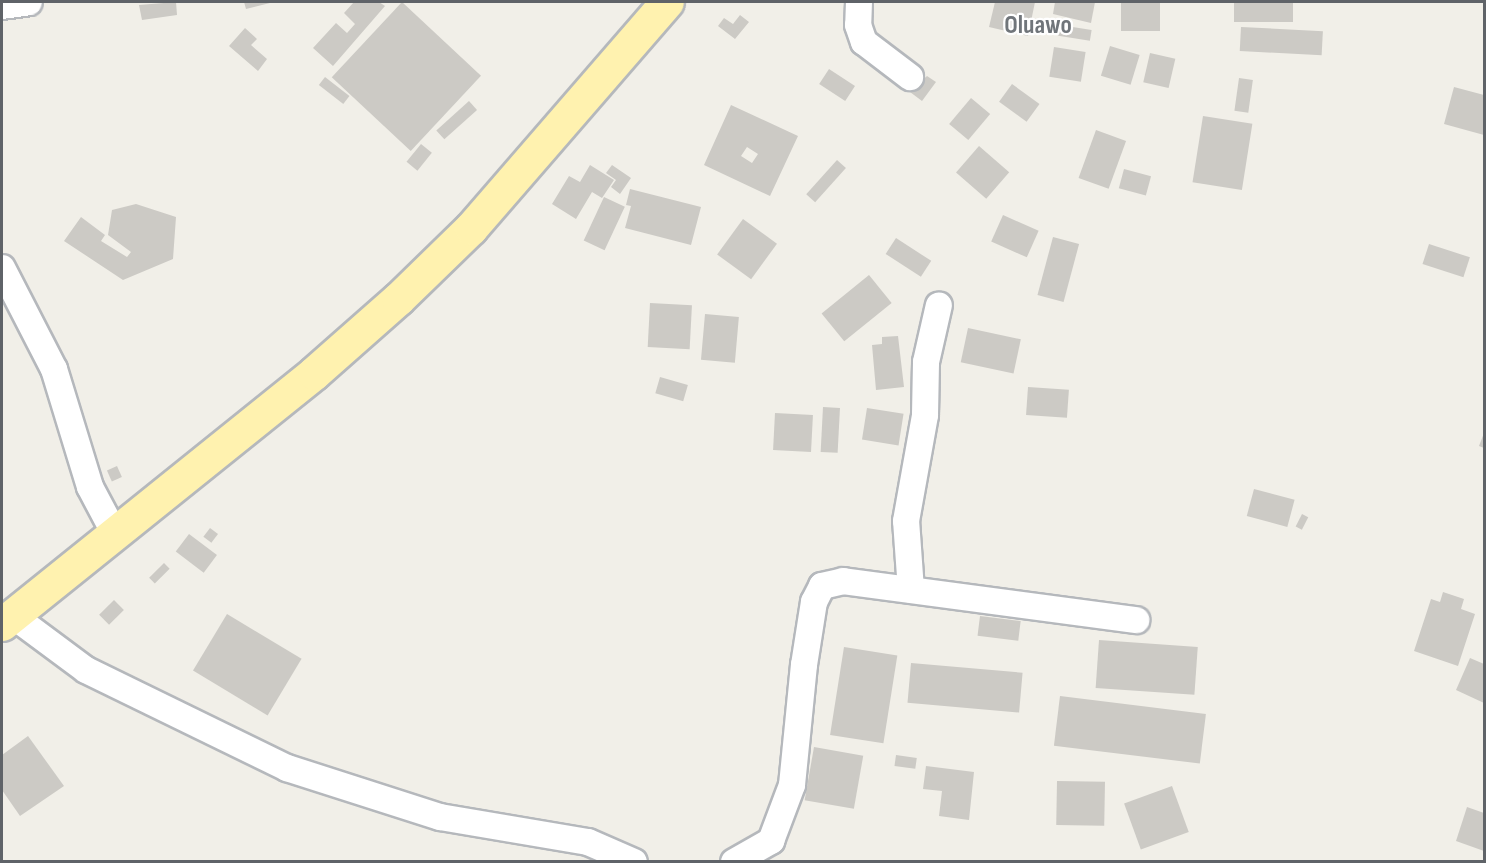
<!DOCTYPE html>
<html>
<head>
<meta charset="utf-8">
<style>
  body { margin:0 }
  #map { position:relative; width:1486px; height:863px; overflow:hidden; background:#f1efe8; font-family:"Sofia Sans Condensed",sans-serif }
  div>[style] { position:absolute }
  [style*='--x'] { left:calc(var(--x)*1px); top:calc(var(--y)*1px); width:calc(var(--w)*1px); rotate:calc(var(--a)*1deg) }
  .building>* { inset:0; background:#cccac5; transform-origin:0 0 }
  .roads { filter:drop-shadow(2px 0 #b5b8bc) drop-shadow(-2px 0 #b5b8bc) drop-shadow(0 2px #b5b8bc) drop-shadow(0 -2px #b5b8bc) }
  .minor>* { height:26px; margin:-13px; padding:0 13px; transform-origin:13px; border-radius:13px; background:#fff }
  .major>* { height:33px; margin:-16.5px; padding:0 16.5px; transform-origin:16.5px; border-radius:16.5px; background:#fff2af }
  span { translate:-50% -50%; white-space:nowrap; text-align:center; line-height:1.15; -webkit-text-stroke:4.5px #fff; paint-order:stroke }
  .quarter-label { font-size:26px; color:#70757a; font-weight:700 }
  .frame { position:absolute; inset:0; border:3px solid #5f6368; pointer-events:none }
</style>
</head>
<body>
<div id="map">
  <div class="building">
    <i style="clip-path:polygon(176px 2px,177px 15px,142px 20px,139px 5px)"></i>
    <i style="clip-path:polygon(244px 2px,274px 2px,246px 9px)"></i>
    <i style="clip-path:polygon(354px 2px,379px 2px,385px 6px,333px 66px,313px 48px,336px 23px,347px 33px,355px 24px,344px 13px)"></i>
    <i style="left:402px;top:2px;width:108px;height:103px;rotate:43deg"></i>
    <i style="clip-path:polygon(995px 2px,1035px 2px,1028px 36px,989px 27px)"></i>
    <i style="clip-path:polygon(1055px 2px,1095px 2px,1091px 23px,1053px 14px)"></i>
    <i style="left:1121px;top:2px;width:39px;height:29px"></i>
    <i style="left:1234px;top:2px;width:59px;height:20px"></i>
    <i style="clip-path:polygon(740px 15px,749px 22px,735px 39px,718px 26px,724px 18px,733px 24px)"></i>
    <i style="left:1060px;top:25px;width:32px;height:11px;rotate:9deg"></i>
    <i style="left:1241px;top:27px;width:82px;height:24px;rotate:3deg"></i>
    <i style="clip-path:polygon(245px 28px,257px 39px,251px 45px,267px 59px,258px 71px,229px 46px)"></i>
    <i style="left:1110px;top:46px;width:31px;height:31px;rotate:17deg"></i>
    <i style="left:1054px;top:47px;width:32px;height:30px;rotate:9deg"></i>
    <i style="left:1150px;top:53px;width:26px;height:30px;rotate:13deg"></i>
    <i style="left:829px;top:69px;width:31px;height:18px;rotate:33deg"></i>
    <i style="clip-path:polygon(927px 76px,936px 82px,922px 101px,910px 92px)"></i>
    <i style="left:325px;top:77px;width:31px;height:10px;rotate:38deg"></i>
    <i style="left:1239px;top:78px;width:14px;height:33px;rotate:8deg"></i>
    <i style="left:1012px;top:84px;width:34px;height:22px;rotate:36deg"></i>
    <i style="clip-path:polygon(1454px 87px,1484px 95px,1484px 135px,1444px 124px)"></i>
    <i style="left:971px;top:98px;width:25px;height:34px;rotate:40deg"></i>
    <i style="left:469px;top:101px;width:12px;height:44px;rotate:48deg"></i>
    <i style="clip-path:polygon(evenodd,731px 105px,798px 136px,770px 196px,704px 165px,731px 105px,747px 147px,758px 154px,752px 163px,741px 156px,747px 147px)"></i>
    <i style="left:1203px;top:116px;width:50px;height:67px;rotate:9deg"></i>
    <i style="left:1096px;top:130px;width:32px;height:51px;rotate:20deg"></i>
    <i style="left:421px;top:144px;width:14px;height:23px;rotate:39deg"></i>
    <i style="left:979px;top:146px;width:40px;height:35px;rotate:41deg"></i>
    <i style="left:837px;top:160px;width:12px;height:46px;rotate:42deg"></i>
    <i style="clip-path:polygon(590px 165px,614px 180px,602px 198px,592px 192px,576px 219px,552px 204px,569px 176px,580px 182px)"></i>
    <i style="clip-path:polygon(612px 165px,631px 178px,620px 194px,611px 187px,616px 180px,606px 173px)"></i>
    <i style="left:1124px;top:169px;width:28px;height:20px;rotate:15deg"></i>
    <i style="clip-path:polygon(630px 189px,701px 207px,691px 245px,625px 228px,631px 206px,626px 205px)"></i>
    <i style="left:604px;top:197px;width:23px;height:48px;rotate:25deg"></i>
    <i style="clip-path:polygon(136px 204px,176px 217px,173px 259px,123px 280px,64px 241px,81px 217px,105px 235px,101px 241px,127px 257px,131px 252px,108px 235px,112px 210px)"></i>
    <i style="left:1003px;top:215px;width:39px;height:29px;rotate:24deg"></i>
    <i style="left:743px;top:219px;width:42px;height:44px;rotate:36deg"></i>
    <i style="left:1053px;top:237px;width:27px;height:60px;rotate:15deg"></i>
    <i style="left:896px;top:238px;width:42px;height:19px;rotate:33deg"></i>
    <i style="left:1429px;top:244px;width:43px;height:21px;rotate:18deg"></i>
    <i style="left:869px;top:275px;width:36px;height:61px;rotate:51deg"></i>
    <i style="left:650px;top:303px;width:42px;height:44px;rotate:3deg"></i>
    <i style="left:705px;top:314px;width:34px;height:46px;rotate:5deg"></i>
    <i style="left:968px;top:328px;width:54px;height:35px;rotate:12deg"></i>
    <i style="clip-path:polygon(898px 336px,904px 387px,876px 390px,872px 345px,882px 344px,882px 337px)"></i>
    <i style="left:660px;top:377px;width:29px;height:17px;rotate:16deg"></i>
    <i style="left:1028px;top:387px;width:41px;height:28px;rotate:4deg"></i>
    <i style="left:823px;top:407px;width:17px;height:45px;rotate:3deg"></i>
    <i style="left:867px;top:408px;width:37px;height:32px;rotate:9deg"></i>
    <i style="left:775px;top:413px;width:38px;height:37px;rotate:3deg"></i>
    <i style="clip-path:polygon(1484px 433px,1484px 448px,1479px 446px)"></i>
    <i style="left:117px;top:466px;width:12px;height:11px;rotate:66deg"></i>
    <i style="left:1254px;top:489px;width:42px;height:28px;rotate:15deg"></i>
    <i style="left:1302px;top:514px;width:7px;height:14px;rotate:27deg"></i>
    <i style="left:210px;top:528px;width:10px;height:11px;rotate:37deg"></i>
    <i style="left:189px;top:534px;width:35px;height:22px;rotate:37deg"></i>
    <i style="left:164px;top:563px;width:8px;height:21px;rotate:45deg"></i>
    <i style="clip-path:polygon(1443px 592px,1464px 599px,1461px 609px,1475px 614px,1458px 666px,1414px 651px,1431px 599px,1440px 602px)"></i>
    <i style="left:114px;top:600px;width:14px;height:21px;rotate:45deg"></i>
    <i style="left:227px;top:614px;width:87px;height:66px;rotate:31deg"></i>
    <i style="left:980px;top:616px;width:41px;height:20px;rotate:7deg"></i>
    <i style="left:1099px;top:640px;width:99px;height:48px;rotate:4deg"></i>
    <i style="left:844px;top:647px;width:54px;height:89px;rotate:9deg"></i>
    <i style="clip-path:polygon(1470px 658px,1484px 664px,1484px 703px,1456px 690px)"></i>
    <i style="left:911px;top:663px;width:112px;height:40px;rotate:5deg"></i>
    <i style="left:1060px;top:696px;width:147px;height:50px;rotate:7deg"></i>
    <i style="clip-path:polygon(28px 736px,64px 786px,20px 816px,2px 790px,2px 755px)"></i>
    <i style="left:814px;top:747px;width:50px;height:54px;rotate:10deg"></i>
    <i style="left:896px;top:755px;width:21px;height:11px;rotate:8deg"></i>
    <i style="clip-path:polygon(926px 766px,974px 772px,969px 820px,939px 816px,942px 791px,923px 789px)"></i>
    <i style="left:1057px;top:781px;width:48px;height:44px;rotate:1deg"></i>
    <i style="left:1172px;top:786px;width:49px;height:51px;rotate:70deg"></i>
    <i style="clip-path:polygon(1467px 807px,1484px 813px,1484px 851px,1456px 841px)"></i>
  </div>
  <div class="roads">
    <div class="minor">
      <i style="--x:859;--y:2;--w:23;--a:92"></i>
      <i style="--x:858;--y:25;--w:18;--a:71"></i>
      <i style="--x:864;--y:42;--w:58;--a:37.3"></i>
      <i style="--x:2;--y:6;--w:27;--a:-8"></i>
      <i style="--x:2;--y:268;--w:114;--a:62.8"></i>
      <i style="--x:54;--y:369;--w:123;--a:73"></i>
      <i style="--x:90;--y:487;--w:53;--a:62"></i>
      <i style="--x:911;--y:590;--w:69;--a:-94.1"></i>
      <i style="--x:906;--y:521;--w:108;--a:-79.8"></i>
      <i style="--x:925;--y:415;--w:53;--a:-88.9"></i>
      <i style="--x:926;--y:362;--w:58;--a:-77.2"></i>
      <i style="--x:12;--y:615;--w:92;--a:36.6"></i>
      <i style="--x:86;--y:670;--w:224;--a:26"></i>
      <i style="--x:287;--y:768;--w:161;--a:17.8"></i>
      <i style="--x:440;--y:817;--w:150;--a:9.6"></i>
      <i style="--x:588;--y:842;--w:50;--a:23.5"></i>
      <i style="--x:734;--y:862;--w:43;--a:-29.6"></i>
      <i style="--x:771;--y:841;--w:60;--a:-69.4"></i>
      <i style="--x:792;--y:785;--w:121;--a:-84.3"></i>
      <i style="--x:804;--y:665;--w:64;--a:-81"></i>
      <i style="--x:814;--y:602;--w:18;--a:-63"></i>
      <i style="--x:822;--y:586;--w:22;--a:-13"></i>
      <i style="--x:843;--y:581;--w:296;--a:7.6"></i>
    </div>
    <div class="major">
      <i style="--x:2;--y:624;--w:400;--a:-38.8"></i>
      <i style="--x:314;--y:373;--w:112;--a:-41.4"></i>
      <i style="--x:398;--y:299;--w:102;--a:-44.2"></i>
      <i style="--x:471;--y:228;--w:299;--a:-49.1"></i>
    </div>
  </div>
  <div class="quarter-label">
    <span style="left:1038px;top:26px">Oluawo</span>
  </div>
  <div class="frame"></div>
</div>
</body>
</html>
